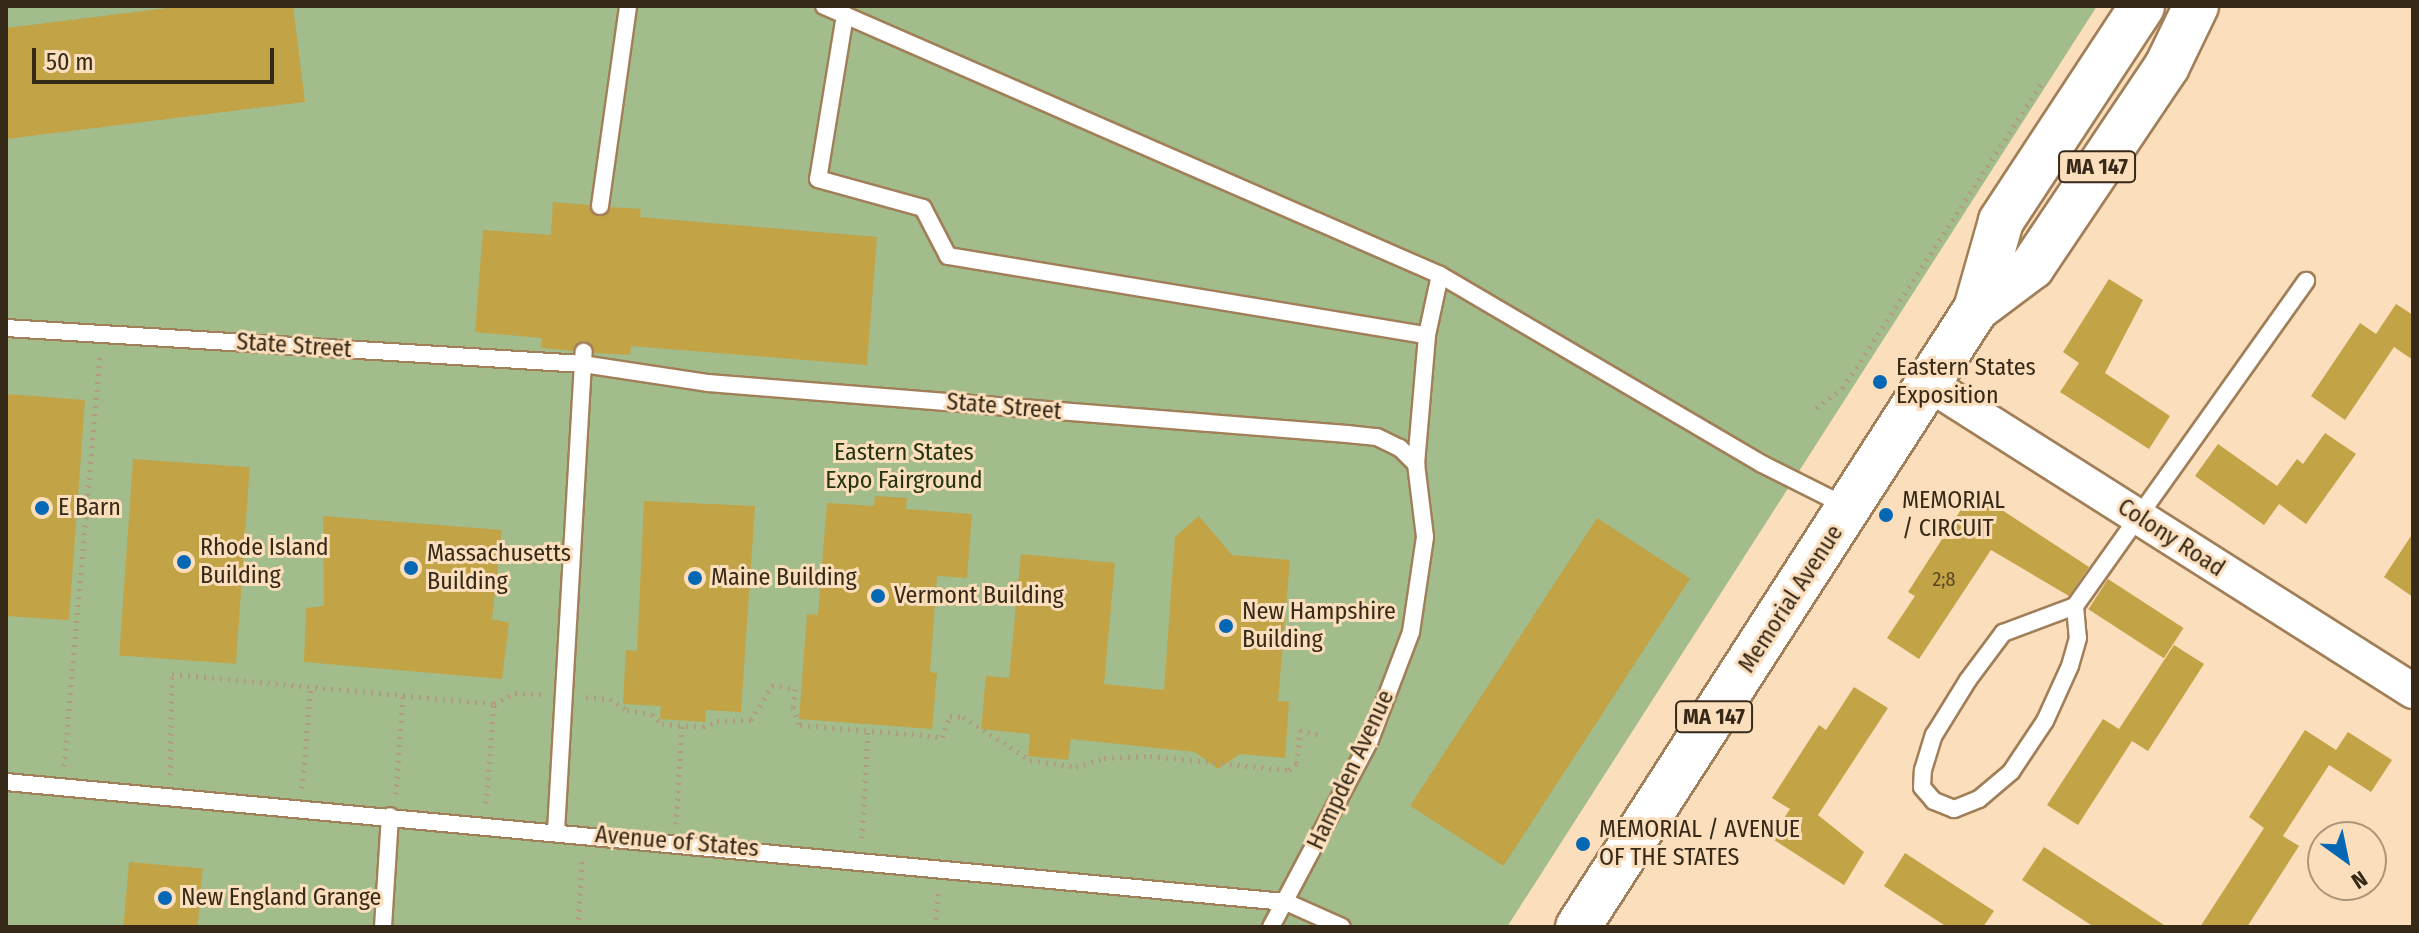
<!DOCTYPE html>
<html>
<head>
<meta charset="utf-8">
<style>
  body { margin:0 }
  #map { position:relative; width:2419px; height:933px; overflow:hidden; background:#fbdebc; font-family:"Fira Sans Condensed",sans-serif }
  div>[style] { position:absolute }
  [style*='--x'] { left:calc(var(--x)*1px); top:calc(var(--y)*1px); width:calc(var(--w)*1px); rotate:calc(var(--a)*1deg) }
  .green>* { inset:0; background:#a2bc8c }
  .building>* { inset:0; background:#c2a346; transform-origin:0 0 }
  .path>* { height:5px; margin-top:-2.5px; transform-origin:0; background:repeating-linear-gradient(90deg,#b29b7f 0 2px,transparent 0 8px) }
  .roads { filter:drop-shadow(2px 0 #a17f58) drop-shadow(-2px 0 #a17f58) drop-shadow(0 2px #a17f58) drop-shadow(0 -2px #a17f58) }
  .service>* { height:16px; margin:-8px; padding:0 8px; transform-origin:8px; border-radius:8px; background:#fff }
  .minor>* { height:34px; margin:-17px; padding:0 17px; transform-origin:17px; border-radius:17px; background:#fff }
  .primary>* { height:44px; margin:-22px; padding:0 22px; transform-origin:22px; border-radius:22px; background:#fff }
  .dots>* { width:22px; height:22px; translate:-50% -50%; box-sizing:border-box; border:4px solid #fbdebc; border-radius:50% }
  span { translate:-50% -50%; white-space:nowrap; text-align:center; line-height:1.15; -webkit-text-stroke:6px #fbdebc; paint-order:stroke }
  .number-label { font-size:20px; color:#594824 }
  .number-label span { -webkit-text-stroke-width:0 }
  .shield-label span { padding:2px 6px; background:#fbdebc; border:2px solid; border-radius:6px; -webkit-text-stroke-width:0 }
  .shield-label { font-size:22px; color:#362918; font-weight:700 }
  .street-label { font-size:24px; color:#362918 }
  .poi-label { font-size:24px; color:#362918 }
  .left { translate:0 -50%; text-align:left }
  .park-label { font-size:24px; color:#243413 }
  .frame { position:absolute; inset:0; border:8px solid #362918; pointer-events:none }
  .north { position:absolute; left:2307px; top:821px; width:80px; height:80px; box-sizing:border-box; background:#fbdebc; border:2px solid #ac967a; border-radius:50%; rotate:147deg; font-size:22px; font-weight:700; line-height:32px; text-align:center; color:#362918 }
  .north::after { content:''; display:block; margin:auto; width:28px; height:36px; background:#0667b4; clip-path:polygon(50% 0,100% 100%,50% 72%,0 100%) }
  .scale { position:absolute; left:32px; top:48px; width:242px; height:36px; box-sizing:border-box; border:4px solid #362918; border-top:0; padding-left:10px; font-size:24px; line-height:28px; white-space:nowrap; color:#362918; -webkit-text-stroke:6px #fbdebc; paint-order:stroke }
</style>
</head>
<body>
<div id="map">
  <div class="green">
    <i style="clip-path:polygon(6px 6px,2097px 6px,1507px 927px,6px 927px)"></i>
  </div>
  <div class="building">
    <i style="clip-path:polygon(183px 6px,293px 6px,305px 102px,6px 139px,6px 28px)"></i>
    <i style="clip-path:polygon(553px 202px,589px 205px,599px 217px,611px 207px,641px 209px,640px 217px,877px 237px,867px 365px,631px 346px,630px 355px,595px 353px,585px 341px,573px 351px,541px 348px,542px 338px,475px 332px,483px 230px,551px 235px)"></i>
    <i style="clip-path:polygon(2109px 279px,2143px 300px,2105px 373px,2170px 416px,2149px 449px,2060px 392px,2079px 363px,2063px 352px)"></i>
    <i style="clip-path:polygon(2396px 304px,2413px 315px,2413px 360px,2394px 347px,2345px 420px,2311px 396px,2360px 323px,2376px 334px)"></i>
    <i style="clip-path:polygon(6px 394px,85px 400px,69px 620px,6px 616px)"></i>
    <i style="clip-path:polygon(2325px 433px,2356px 454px,2306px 524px,2279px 504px,2264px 525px,2195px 476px,2218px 444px,2277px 486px,2297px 459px,2303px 464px)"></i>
    <i style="left:133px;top:459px;width:117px;height:197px;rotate:4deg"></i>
    <i style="clip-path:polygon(1973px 491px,2089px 567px,2069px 596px,1991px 550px,1919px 659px,1887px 638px,1915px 596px,1908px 592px)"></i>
    <i style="clip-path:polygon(875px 496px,907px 498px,906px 509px,972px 514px,967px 578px,937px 576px,930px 672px,937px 673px,932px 729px,799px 719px,807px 614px,818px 615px,827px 503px,874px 506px)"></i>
    <i style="clip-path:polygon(644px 501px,755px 506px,741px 712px,706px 710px,705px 722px,660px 719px,661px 706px,623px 704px,626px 650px,637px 651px)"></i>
    <i style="clip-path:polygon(323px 516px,502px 530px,492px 619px,509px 623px,502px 679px,304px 662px,306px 608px,324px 606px)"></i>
    <i style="clip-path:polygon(1199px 516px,1232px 555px,1290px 560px,1278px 701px,1289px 702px,1285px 758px,1240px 754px,1218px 769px,1195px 752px,1071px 739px,1068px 760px,1028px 756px,1030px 734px,981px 729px,986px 676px,1009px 678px,1021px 554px,1115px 563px,1104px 684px,1164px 690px,1175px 537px)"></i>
    <i style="left:1597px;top:518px;width:111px;height:343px;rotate:33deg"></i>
    <i style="clip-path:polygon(2413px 533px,2413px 597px,2384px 577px)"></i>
    <i style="left:2108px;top:579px;width:90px;height:36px;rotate:33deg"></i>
    <i style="clip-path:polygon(2174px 645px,2204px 664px,2148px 751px,2132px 741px,2078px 825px,2047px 805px,2103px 719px,2119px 729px)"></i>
    <i style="clip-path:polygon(1854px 687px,1888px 708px,1818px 815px,1864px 852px,1844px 885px,1771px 838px,1790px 809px,1772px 798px,1819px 725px,1826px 730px)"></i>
    <i style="clip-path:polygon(2305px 730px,2336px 750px,2348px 732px,2392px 760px,2371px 792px,2329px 765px,2283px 836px,2299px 846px,2247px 927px,2200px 927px,2264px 828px,2249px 817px)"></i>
    <i style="clip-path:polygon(2044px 847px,2167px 927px,2094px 927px,2022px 880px)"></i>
    <i style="clip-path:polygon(1905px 853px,1994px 911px,1983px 927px,1947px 927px,1884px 886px)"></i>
    <i style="left:129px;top:862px;width:74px;height:65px;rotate:5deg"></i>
  </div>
  <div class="path">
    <i style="--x:1816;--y:408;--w:34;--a:-37"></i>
    <i style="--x:1843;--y:388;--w:364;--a:-56.9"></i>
    <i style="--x:586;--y:697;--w:24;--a:5"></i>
    <i style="--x:610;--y:699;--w:20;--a:33"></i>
    <i style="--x:627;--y:710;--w:25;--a:9"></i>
    <i style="--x:652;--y:714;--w:14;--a:45"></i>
    <i style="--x:662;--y:724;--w:41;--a:4.2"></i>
    <i style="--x:703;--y:727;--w:15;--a:-23"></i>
    <i style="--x:717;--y:721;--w:34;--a:-2"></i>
    <i style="--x:751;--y:720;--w:41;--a:-59"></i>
    <i style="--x:772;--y:685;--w:23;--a:10"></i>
    <i style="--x:795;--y:689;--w:18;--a:96"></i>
    <i style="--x:793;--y:707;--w:19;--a:69"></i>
    <i style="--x:800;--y:725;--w:143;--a:4.8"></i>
    <i style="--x:942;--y:737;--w:22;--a:-69"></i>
    <i style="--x:950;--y:716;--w:13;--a:4"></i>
    <i style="--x:963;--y:717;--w:80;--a:32.7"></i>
    <i style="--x:1030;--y:760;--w:47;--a:8.7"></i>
    <i style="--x:1076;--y:767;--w:29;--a:-18"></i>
    <i style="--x:1104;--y:758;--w:46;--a:-2.5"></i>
    <i style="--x:1150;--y:756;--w:140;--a:5.8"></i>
    <i style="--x:1289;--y:770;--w:11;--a:-41"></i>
    <i style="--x:1297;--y:763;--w:33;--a:-85"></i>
    <i style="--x:1300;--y:730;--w:21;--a:14"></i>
    <i style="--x:64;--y:766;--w:410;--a:-85"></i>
    <i style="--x:170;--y:775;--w:101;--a:-88.9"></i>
    <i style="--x:172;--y:674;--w:323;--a:5.3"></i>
    <i style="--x:494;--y:704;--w:24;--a:-28"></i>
    <i style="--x:515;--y:693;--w:26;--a:2"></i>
    <i style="--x:302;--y:788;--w:102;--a:-85"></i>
    <i style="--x:396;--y:794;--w:99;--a:-86"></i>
    <i style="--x:486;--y:803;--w:99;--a:-85.4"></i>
    <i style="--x:676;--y:824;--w:99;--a:-86.5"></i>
    <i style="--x:862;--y:838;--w:107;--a:-86.8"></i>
    <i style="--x:578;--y:927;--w:67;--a:-86.6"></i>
    <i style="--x:935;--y:927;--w:35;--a:-85"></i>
  </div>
  <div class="roads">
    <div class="service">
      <i style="--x:824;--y:6;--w:672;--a:23.59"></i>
      <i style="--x:1440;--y:275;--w:373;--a:30.4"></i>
      <i style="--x:1762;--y:464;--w:96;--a:26.6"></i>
      <i style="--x:845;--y:15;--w:166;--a:99.3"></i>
      <i style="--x:818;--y:179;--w:109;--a:15.4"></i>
      <i style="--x:923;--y:208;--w:54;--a:62.5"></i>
      <i style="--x:948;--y:256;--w:485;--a:9.4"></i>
      <i style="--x:600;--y:206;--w:202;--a:-82"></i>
      <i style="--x:6;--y:328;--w:578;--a:3.57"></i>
      <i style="--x:583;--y:364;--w:126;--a:8.6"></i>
      <i style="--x:708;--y:383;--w:641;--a:4.56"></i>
      <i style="--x:1347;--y:434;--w:30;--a:6"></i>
      <i style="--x:1377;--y:437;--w:25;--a:26"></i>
      <i style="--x:1400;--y:448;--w:23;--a:45"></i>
      <i style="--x:2075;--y:606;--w:32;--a:85"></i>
      <i style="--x:2078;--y:638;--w:29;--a:106"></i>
      <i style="--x:2070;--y:666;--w:60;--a:114.4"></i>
      <i style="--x:2045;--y:721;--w:61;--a:123.7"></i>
      <i style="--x:2011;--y:772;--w:42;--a:139.8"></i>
      <i style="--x:1979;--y:799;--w:27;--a:158"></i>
      <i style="--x:1954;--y:809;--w:22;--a:-158"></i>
      <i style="--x:1934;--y:801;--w:18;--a:-131"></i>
      <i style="--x:1922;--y:787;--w:17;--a:-87"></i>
      <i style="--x:1923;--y:770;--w:37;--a:-73"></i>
      <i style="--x:1934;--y:735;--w:65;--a:-58.3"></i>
      <i style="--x:1968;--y:680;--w:59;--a:-53.3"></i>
      <i style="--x:2003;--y:633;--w:77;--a:-20.6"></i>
      <i style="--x:2075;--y:606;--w:399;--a:-54.6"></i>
      <i style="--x:6;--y:782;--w:1286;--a:5.36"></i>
      <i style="--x:1286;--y:902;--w:61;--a:24.1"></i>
      <i style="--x:556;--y:831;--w:480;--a:-86.7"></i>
      <i style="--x:383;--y:927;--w:111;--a:-86.4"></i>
      <i style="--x:1271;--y:927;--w:212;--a:-62.1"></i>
      <i style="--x:1370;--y:740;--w:116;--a:-69.2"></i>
      <i style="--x:1411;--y:632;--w:96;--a:-81.6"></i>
      <i style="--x:1425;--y:537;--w:74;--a:-97"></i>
      <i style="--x:1416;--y:464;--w:129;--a:-85.1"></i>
      <i style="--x:1427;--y:335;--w:61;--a:-77.8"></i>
    </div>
    <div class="minor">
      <i style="--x:1929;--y:384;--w:573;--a:32.39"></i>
    </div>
    <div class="primary">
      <i style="--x:1976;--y:309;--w:70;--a:-36.9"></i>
      <i style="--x:2032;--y:267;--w:242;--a:-56.1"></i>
      <i style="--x:2167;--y:66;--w:67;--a:-64.2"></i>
      <i style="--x:1578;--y:927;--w:735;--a:-57.22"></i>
      <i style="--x:1976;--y:309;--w:91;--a:-74.1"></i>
      <i style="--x:2001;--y:221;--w:257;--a:-56.7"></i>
    </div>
  </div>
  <div class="dots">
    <i style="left:1880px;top:382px;background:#0667b4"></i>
    <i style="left:42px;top:508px;background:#0667b4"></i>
    <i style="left:1886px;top:515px;background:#0667b4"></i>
    <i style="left:184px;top:562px;background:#0667b4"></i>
    <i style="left:411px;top:568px;background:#0667b4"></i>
    <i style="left:695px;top:578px;background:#0667b4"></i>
    <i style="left:878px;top:596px;background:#0667b4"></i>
    <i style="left:1226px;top:626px;background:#0667b4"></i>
    <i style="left:1583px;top:844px;background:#0667b4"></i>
    <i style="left:165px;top:898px;background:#0667b4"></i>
  </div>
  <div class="number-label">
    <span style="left:1944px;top:579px">2;8</span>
  </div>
  <div class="shield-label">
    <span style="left:2097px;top:167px">MA 147</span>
    <span style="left:1714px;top:717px">MA 147</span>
  </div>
  <div class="street-label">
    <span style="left:294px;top:346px;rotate:4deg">State Street</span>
    <span style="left:1004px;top:407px;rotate:5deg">State Street</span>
    <span style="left:2171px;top:538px;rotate:33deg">Colony Road</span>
    <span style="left:1791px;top:599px;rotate:-57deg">Memorial Avenue</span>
    <span style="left:1351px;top:770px;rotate:-65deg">Hampden Avenue</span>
    <span style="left:677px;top:842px;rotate:5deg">Avenue of States</span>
  </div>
  <div class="poi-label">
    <span class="left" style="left:1896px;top:382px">Eastern States<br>Exposition</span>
    <span class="left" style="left:1902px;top:515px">MEMORIAL<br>/ CIRCUIT</span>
    <span class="left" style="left:58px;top:508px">E Barn</span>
    <span class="left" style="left:200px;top:562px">Rhode Island<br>Building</span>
    <span class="left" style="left:427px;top:568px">Massachusetts<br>Building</span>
    <span class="left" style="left:711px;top:578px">Maine Building</span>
    <span class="left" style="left:894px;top:596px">Vermont Building</span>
    <span class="left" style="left:1242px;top:626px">New Hampshire<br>Building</span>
    <span class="left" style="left:1599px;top:844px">MEMORIAL / AVENUE<br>OF THE STATES</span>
    <span class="left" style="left:181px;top:898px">New England Grange</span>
  </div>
  <div class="park-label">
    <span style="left:904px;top:467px">Eastern States<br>Expo Fairground</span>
  </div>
  <div class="frame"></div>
  <div class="north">N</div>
  <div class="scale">50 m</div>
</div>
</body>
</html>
